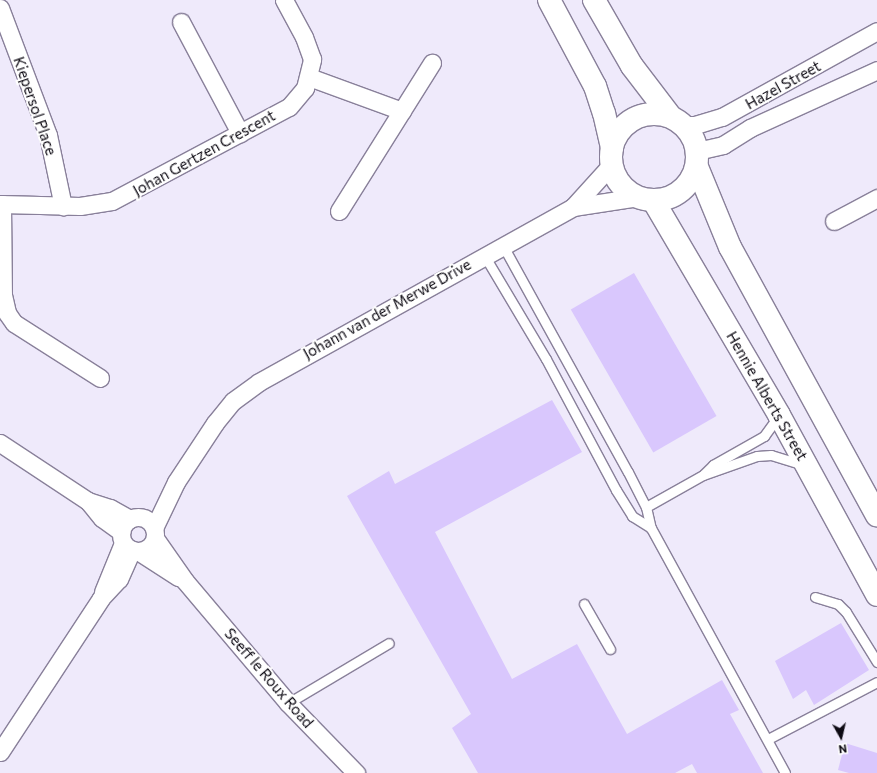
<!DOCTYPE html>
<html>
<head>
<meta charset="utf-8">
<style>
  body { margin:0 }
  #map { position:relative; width:877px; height:773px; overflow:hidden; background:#efeafb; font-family:Commissioner,sans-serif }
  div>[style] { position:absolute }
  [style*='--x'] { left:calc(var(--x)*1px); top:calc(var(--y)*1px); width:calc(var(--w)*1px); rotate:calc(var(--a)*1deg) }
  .building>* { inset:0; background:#d9c7fd; transform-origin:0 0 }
  .roads { filter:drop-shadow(1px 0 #89809a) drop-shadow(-1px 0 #89809a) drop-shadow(0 1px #89809a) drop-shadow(0 -1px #89809a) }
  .lane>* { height:9px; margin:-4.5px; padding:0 4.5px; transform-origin:4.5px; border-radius:4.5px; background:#fff }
  .street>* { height:17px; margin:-8.5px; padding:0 8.5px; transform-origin:8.5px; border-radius:8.5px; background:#fff }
  .street>.ring { margin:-8.5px; padding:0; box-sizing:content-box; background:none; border:17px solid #fff; border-radius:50% }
  .secondary>* { height:22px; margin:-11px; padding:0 11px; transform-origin:11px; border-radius:11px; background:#fff }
  .secondary>.ring { margin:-11px; padding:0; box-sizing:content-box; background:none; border:22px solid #fff; border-radius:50% }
  span { translate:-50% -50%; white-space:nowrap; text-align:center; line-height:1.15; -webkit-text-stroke:4px #fff; paint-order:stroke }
  .street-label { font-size:15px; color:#0d0a13 }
  .north { position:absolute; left:821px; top:717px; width:40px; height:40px; -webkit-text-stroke:3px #fff; paint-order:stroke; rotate:172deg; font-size:11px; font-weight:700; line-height:16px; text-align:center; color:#0d0a13 }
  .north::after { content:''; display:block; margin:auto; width:14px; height:18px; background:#0d0a13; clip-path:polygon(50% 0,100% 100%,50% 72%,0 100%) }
</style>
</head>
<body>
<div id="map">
  <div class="building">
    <i style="left:634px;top:273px;width:165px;height:73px;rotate:60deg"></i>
    <i style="clip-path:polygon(552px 400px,582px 452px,435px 532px,512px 679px,577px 644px,627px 734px,722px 680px,739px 710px,730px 714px,763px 773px,697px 773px,692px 764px,675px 773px,478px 773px,452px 728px,471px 714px,347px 496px,389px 471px,395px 484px)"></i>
    <i style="clip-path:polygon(841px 623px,869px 670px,814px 705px,806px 690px,793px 699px,775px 661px)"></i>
    <i style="clip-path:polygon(845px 743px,877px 753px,877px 773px,849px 773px,838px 770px)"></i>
  </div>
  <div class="roads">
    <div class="lane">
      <i style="--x:502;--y:244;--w:260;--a:61.1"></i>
      <i style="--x:628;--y:472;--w:39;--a:63"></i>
      <i style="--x:646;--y:507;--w:22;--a:77"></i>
      <i style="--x:651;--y:528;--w:279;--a:61.3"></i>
      <i style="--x:484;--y:255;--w:121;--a:59.2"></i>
      <i style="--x:546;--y:359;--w:149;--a:61.9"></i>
      <i style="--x:616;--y:490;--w:31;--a:58"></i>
      <i style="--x:632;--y:516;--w:22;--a:32"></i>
      <i style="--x:704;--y:474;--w:13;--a:-45"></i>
      <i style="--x:713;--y:465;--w:59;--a:-29.6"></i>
      <i style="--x:764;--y:436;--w:26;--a:-54"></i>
      <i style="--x:646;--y:507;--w:65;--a:-29.3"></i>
      <i style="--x:703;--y:475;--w:57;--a:-19.4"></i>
      <i style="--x:757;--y:456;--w:14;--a:-4"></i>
      <i style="--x:771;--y:455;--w:34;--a:17"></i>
      <i style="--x:815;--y:597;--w:24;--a:17"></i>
      <i style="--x:838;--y:604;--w:11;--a:45"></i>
      <i style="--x:846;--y:612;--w:59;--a:58.2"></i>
      <i style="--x:584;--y:604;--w:52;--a:60"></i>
      <i style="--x:288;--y:703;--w:117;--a:-30.7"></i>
      <i style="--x:768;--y:739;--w:123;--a:-27.6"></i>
    </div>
    <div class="street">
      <i style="--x:0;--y:8;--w:136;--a:69.3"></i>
      <i style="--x:48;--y:135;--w:73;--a:78.1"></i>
      <i style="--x:181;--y:22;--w:126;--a:62"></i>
      <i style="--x:309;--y:77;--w:99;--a:20.1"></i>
      <i style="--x:683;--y:125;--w:12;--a:0"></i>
      <i style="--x:695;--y:125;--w:28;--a:-17"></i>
      <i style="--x:722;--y:117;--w:177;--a:-29"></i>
      <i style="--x:697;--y:151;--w:27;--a:-13"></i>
      <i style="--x:723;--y:145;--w:32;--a:-32"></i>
      <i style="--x:750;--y:128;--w:140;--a:-24.5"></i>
      <i style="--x:0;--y:204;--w:80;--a:1.4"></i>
      <i style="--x:80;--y:206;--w:32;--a:-9"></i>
      <i style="--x:112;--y:201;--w:200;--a:-28"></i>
      <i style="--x:289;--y:107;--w:25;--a:-50"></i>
      <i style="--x:305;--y:88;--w:30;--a:-76"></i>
      <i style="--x:312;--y:59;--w:23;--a:-110"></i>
      <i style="--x:304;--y:37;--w:42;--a:-118.4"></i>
      <i style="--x:2;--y:204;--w:91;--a:89.4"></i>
      <i style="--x:3;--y:295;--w:18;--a:77"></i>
      <i style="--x:7;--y:313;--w:12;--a:55"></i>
      <i style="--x:14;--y:323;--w:102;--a:32.6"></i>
      <i style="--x:573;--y:207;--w:58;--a:-47.8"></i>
      <i style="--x:339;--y:211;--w:175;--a:-57.9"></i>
      <i style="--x:834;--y:221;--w:49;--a:-28.1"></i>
      <i style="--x:0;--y:443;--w:105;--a:33.4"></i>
      <i style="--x:88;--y:501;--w:22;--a:51"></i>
      <i style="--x:102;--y:518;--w:24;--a:36"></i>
      <i style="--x:88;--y:501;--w:23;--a:18"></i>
      <i style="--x:110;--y:508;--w:23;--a:29"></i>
      <i class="ring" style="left:121px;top:517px;width:17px;height:17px"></i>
      <i style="--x:154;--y:528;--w:51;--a:-64.4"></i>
      <i style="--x:176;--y:482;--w:71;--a:-56.5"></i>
      <i style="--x:215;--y:423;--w:28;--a:-51"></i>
      <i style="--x:233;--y:401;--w:32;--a:-36"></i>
      <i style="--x:259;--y:382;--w:359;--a:-29.1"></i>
      <i style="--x:573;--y:207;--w:66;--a:-8.7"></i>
      <i style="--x:155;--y:538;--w:52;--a:55.1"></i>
      <i style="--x:185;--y:581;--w:160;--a:49.8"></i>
      <i style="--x:288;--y:703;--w:98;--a:45.8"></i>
      <i style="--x:138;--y:551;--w:48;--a:33"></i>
      <i style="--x:103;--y:592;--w:53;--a:-67.8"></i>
      <i style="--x:0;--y:752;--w:184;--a:-56.7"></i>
      <i style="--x:101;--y:598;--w:26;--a:-47"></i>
      <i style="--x:119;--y:579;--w:32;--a:-66"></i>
    </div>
    <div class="secondary">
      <i style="--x:549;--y:0;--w:98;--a:61.9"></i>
      <i style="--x:595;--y:86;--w:28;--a:72"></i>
      <i style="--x:604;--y:113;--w:36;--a:77"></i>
      <i style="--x:594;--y:0;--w:76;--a:60.1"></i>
      <i style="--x:632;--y:66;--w:64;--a:52.6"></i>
      <i class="ring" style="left:611px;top:114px;width:64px;height:64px"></i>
      <i style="--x:697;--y:167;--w:87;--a:67.6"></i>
      <i style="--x:730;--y:247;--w:306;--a:61.3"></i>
      <i style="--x:653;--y:200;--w:249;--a:59.6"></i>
      <i style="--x:779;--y:415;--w:205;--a:61.4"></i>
    </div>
  </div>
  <div class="street-label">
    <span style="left:783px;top:85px;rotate:-29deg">Hazel Street</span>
    <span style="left:35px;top:106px;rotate:71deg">Kiepersol Place</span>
    <span style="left:204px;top:153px;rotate:-29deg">Johan Gertzen Crescent</span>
    <span style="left:387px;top:309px;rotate:-29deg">Johann van der Merwe Drive</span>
    <span style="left:767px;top:396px;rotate:60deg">Hennie Alberts Street</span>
    <span style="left:269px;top:678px;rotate:49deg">Seeff le Roux Road</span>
  </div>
  <div class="north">N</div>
</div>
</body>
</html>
